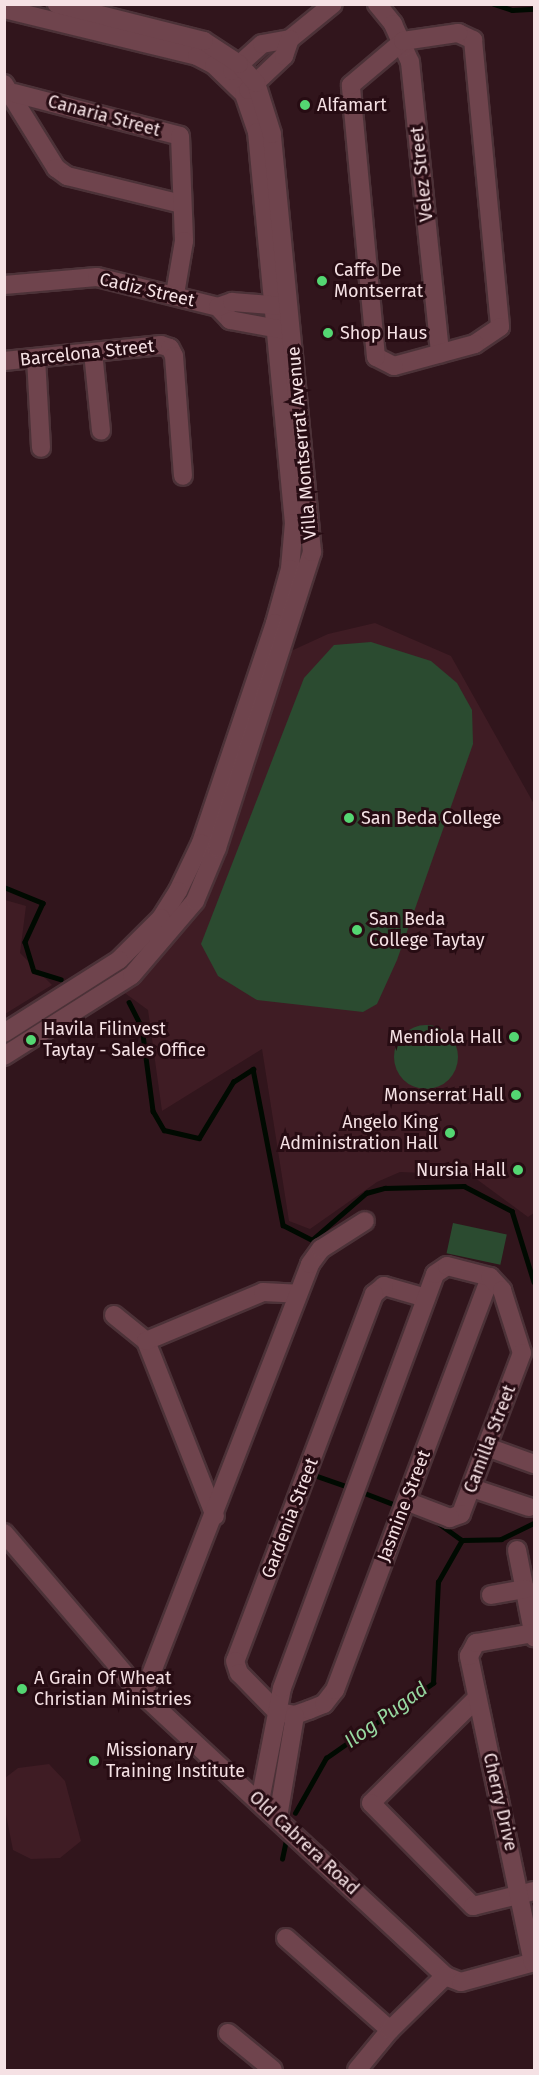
<!DOCTYPE html>
<html>
<head>
<meta charset="utf-8">
<style>
  body { margin:0 }
  #map { position:relative; width:539px; height:2075px; overflow:hidden; background:#31151c; font-family:"Fira Sans",sans-serif }
  div>[style] { position:absolute }
  [style*='--x'] { left:calc(var(--x)*1px); top:calc(var(--y)*1px); width:calc(var(--w)*1px); rotate:calc(var(--a)*1deg) }
  .built>* { inset:0; background:#3f1c24 }
  .green>* { inset:0; background:#2b4b30; transform-origin:0 0 }
  .round { border-radius:50% }
  .stream>* { height:4.5px; margin:-2.25px; padding:0 2.25px; transform-origin:2.25px; border-radius:2.25px; background:#000a01 }
  .roads { filter:drop-shadow(2px 0 #4c3238) drop-shadow(-2px 0 #4c3238) drop-shadow(0 2px #4c3238) drop-shadow(0 -2px #4c3238) }
  .minor>* { height:18px; margin:-9px; padding:0 9px; transform-origin:9px; border-radius:9px; background:#6f444d }
  .dots>* { width:16px; height:16px; translate:-50% -50%; box-sizing:border-box; border:3px solid #270c13; border-radius:50% }
  span { translate:-50% -50%; white-space:nowrap; text-align:center; line-height:1.15; -webkit-text-stroke:6px #270c13; paint-order:stroke }
  .poi-label { font-size:18px; color:#f5e1e4 }
  .left { translate:0 -50%; text-align:left }
  .right { translate:-100% -50%; text-align:right }
  .street-label { font-size:18px; color:#f5e1e4 }
  .water-label { font-size:20px; color:#96d8a0; font-style:italic }
  .frame { position:absolute; inset:0; border:6px solid #f5e1e4; pointer-events:none }
</style>
</head>
<body>
<div id="map">
  <div class="built">
    <i style="clip-path:polygon(375px 623px,451px 656px,534px 804px,534px 1213px,528px 1217px,471px 1175px,400px 1172px,377px 1182px,310px 1229px,289px 1221px,262px 1049px,162px 1111px,148px 1010px,122px 991px,209px 885px,291px 651px,328px 634px)"></i>
    <i style="clip-path:polygon(5px 900px,26px 906px,20px 953px,52px 985px,5px 1014px)"></i>
    <i style="clip-path:polygon(49px 1764px,65px 1781px,81px 1841px,60px 1858px,31px 1859px,13px 1850px,5px 1810px,5px 1778px,18px 1768px)"></i>
  </div>
  <div class="green">
    <i style="clip-path:polygon(371px 642px,431px 661px,457px 683px,472px 710px,473px 744px,397px 960px,377px 1004px,363px 1012px,257px 1000px,218px 976px,201px 944px,304px 678px,334px 645px)"></i>
    <i class="round" style="left:394px;top:1025px;width:64px;height:64px"></i>
    <i style="left:453px;top:1223px;width:55px;height:31px;rotate:12deg"></i>
  </div>
  <div class="stream">
    <i style="--x:494;--y:4;--w:19;--a:18"></i>
    <i style="--x:512;--y:10;--w:22;--a:-3"></i>
    <i style="--x:4;--y:887;--w:42;--a:22.3"></i>
    <i style="--x:43;--y:903;--w:43;--a:114.8"></i>
    <i style="--x:25;--y:942;--w:30;--a:73"></i>
    <i style="--x:34;--y:971;--w:28;--a:17"></i>
    <i style="--x:129;--y:1002;--w:28;--a:63"></i>
    <i style="--x:142;--y:1027;--w:85;--a:82.5"></i>
    <i style="--x:153;--y:1111;--w:22;--a:60"></i>
    <i style="--x:164;--y:1130;--w:36;--a:13"></i>
    <i style="--x:199;--y:1138;--w:66;--a:-58.7"></i>
    <i style="--x:233;--y:1082;--w:24;--a:-33"></i>
    <i style="--x:253;--y:1069;--w:159;--a:79.1"></i>
    <i style="--x:283;--y:1225;--w:33;--a:27"></i>
    <i style="--x:312;--y:1240;--w:72;--a:-41"></i>
    <i style="--x:366;--y:1193;--w:20;--a:-15"></i>
    <i style="--x:385;--y:1188;--w:79;--a:-1.5"></i>
    <i style="--x:464;--y:1186;--w:54;--a:27.5"></i>
    <i style="--x:512;--y:1211;--w:74;--a:72.8"></i>
    <i style="--x:311;--y:1474;--w:39;--a:19"></i>
    <i style="--x:362;--y:1492;--w:34;--a:21"></i>
    <i style="--x:437;--y:1522;--w:31;--a:36"></i>
    <i style="--x:295;--y:1813;--w:63;--a:-60.6"></i>
    <i style="--x:326;--y:1758;--w:131;--a:-35"></i>
    <i style="--x:433;--y:1683;--w:101;--a:-87.2"></i>
    <i style="--x:438;--y:1582;--w:48;--a:-60.3"></i>
    <i style="--x:462;--y:1540;--w:39;--a:-1"></i>
    <i style="--x:501;--y:1539;--w:37;--a:-26"></i>
    <i style="--x:282;--y:1859;--w:24;--a:-78"></i>
  </div>
  <div class="roads">
    <div class="minor">
      <i style="--x:377;--y:4;--w:26;--a:51"></i>
      <i style="--x:393;--y:24;--w:42;--a:65.9"></i>
      <i style="--x:410;--y:62;--w:293;--a:84.1"></i>
      <i style="--x:4;--y:9;--w:199;--a:13.7"></i>
      <i style="--x:197;--y:56;--w:19;--a:28"></i>
      <i style="--x:214;--y:65;--w:42;--a:44"></i>
      <i style="--x:244;--y:94;--w:40;--a:71.1"></i>
      <i style="--x:257;--y:132;--w:393;--a:84.6"></i>
      <i style="--x:294;--y:523;--w:46;--a:95"></i>
      <i style="--x:290;--y:569;--w:56;--a:105.5"></i>
      <i style="--x:275;--y:623;--w:232;--a:108.6"></i>
      <i style="--x:201;--y:843;--w:53;--a:115.6"></i>
      <i style="--x:178;--y:891;--w:32;--a:122"></i>
      <i style="--x:161;--y:918;--w:59;--a:135"></i>
      <i style="--x:119;--y:960;--w:136;--a:147.6"></i>
      <i style="--x:458;--y:33;--w:17;--a:25"></i>
      <i style="--x:473;--y:40;--w:288;--a:84.6"></i>
      <i style="--x:500;--y:327;--w:30;--a:146"></i>
      <i style="--x:475;--y:344;--w:84;--a:164.8"></i>
      <i style="--x:394;--y:366;--w:20;--a:-153"></i>
      <i style="--x:376;--y:357;--w:273;--a:-95.3"></i>
      <i style="--x:351;--y:85;--w:68;--a:-40.2"></i>
      <i style="--x:403;--y:41;--w:56;--a:-8.3"></i>
      <i style="--x:232;--y:71;--w:40;--a:-42"></i>
      <i style="--x:262;--y:44;--w:28;--a:-10"></i>
      <i style="--x:290;--y:39;--w:55;--a:-39.1"></i>
      <i style="--x:4;--y:84;--w:99;--a:58.2"></i>
      <i style="--x:56;--y:168;--w:14;--a:36"></i>
      <i style="--x:67;--y:176;--w:118;--a:13.7"></i>
      <i style="--x:248;--y:90;--w:50;--a:-43.4"></i>
      <i style="--x:284;--y:56;--w:18;--a:-71"></i>
      <i style="--x:14;--y:93;--w:171;--a:14.5"></i>
      <i style="--x:180;--y:136;--w:105;--a:87.8"></i>
      <i style="--x:184;--y:241;--w:54;--a:99.6"></i>
      <i style="--x:4;--y:285;--w:93;--a:-4.9"></i>
      <i style="--x:97;--y:277;--w:125;--a:13.9"></i>
      <i style="--x:218;--y:307;--w:18;--a:47"></i>
      <i style="--x:230;--y:320;--w:55;--a:10.5"></i>
      <i style="--x:218;--y:307;--w:15;--a:-20"></i>
      <i style="--x:232;--y:302;--w:52;--a:4.4"></i>
      <i style="--x:93;--y:352;--w:79;--a:84.2"></i>
      <i style="--x:36;--y:358;--w:90;--a:86.8"></i>
      <i style="--x:4;--y:361;--w:158;--a:-5.8"></i>
      <i style="--x:161;--y:345;--w:9;--a:18"></i>
      <i style="--x:170;--y:348;--w:9;--a:63"></i>
      <i style="--x:174;--y:356;--w:120;--a:85.7"></i>
      <i style="--x:4;--y:1056;--w:151;--a:-32.3"></i>
      <i style="--x:132;--y:975;--w:97;--a:-49.6"></i>
      <i style="--x:195;--y:901;--w:57;--a:-67.5"></i>
      <i style="--x:217;--y:848;--w:311;--a:-72.2"></i>
      <i style="--x:312;--y:552;--w:420;--a:-95.5"></i>
      <i style="--x:272;--y:134;--w:53;--a:-107.4"></i>
      <i style="--x:256;--y:83;--w:25;--a:-132"></i>
      <i style="--x:239;--y:64;--w:42;--a:-146.7"></i>
      <i style="--x:204;--y:41;--w:152;--a:-165.9"></i>
      <i style="--x:426;--y:1298;--w:44;--a:-164.1"></i>
      <i style="--x:384;--y:1286;--w:13;--a:141"></i>
      <i style="--x:374;--y:1294;--w:392;--a:110.7"></i>
      <i style="--x:235;--y:1661;--w:13;--a:72"></i>
      <i style="--x:239;--y:1673;--w:54;--a:45.7"></i>
      <i style="--x:277;--y:1712;--w:18;--a:9"></i>
      <i style="--x:295;--y:1715;--w:15;--a:-20"></i>
      <i style="--x:309;--y:1710;--w:16;--a:-22"></i>
      <i style="--x:324;--y:1704;--w:18;--a:-52"></i>
      <i style="--x:335;--y:1690;--w:441;--a:-69.4"></i>
      <i style="--x:114;--y:1315;--w:41;--a:39.1"></i>
      <i style="--x:146;--y:1341;--w:188;--a:68.5"></i>
      <i style="--x:146;--y:1341;--w:127;--a:-22.7"></i>
      <i style="--x:263;--y:1292;--w:35;--a:3"></i>
      <i style="--x:487;--y:1447;--w:50;--a:19.9"></i>
      <i style="--x:472;--y:1488;--w:60;--a:18.4"></i>
      <i style="--x:4;--y:1533;--w:213;--a:49.4"></i>
      <i style="--x:143;--y:1695;--w:413;--a:42.9"></i>
      <i style="--x:445;--y:1976;--w:17;--a:21"></i>
      <i style="--x:461;--y:1982;--w:76;--a:-15.3"></i>
      <i style="--x:517;--y:1550;--w:89;--a:78.9"></i>
      <i style="--x:491;--y:1595;--w:35;--a:-10"></i>
      <i style="--x:143;--y:1695;--w:462;--a:-68.8"></i>
      <i style="--x:310;--y:1264;--w:19;--a:-54"></i>
      <i style="--x:321;--y:1249;--w:52;--a:-32.5"></i>
      <i style="--x:477;--y:1698;--w:149;--a:135.3"></i>
      <i style="--x:371;--y:1803;--w:145;--a:45.3"></i>
      <i style="--x:473;--y:1906;--w:63;--a:-13.8"></i>
      <i style="--x:260;--y:1801;--w:115;--a:-79"></i>
      <i style="--x:282;--y:1688;--w:441;--a:-69.7"></i>
      <i style="--x:435;--y:1274;--w:14;--a:-34"></i>
      <i style="--x:447;--y:1266;--w:44;--a:14.3"></i>
      <i style="--x:490;--y:1277;--w:18;--a:47"></i>
      <i style="--x:502;--y:1290;--w:66;--a:72.4"></i>
      <i style="--x:522;--y:1353;--w:172;--a:110.8"></i>
      <i style="--x:461;--y:1514;--w:12;--a:160"></i>
      <i style="--x:450;--y:1518;--w:47;--a:-158.9"></i>
      <i style="--x:278;--y:1817;--w:103;--a:-80.5"></i>
      <i style="--x:286;--y:1938;--w:139;--a:41.5"></i>
      <i style="--x:533;--y:1963;--w:314;--a:-101.8"></i>
      <i style="--x:469;--y:1656;--w:15;--a:-62"></i>
      <i style="--x:476;--y:1643;--w:59;--a:-9.8"></i>
      <i style="--x:228;--y:2033;--w:58;--a:39.4"></i>
      <i style="--x:357;--y:2070;--w:52;--a:-50.5"></i>
      <i style="--x:390;--y:2030;--w:77;--a:-44.5"></i>
    </div>
  </div>
  <div class="dots">
    <i style="left:305px;top:105px;background:#54d672"></i>
    <i style="left:322px;top:281px;background:#54d672"></i>
    <i style="left:328px;top:333px;background:#54d672"></i>
    <i style="left:349px;top:818px;background:#54d672"></i>
    <i style="left:357px;top:930px;background:#54d672"></i>
    <i style="left:514px;top:1037px;background:#54d672"></i>
    <i style="left:31px;top:1040px;background:#54d672"></i>
    <i style="left:516px;top:1095px;background:#54d672"></i>
    <i style="left:450px;top:1133px;background:#54d672"></i>
    <i style="left:518px;top:1170px;background:#54d672"></i>
    <i style="left:22px;top:1689px;background:#54d672"></i>
    <i style="left:94px;top:1761px;background:#54d672"></i>
  </div>
  <div class="poi-label">
    <span class="left" style="left:317px;top:105px">Alfamart</span>
    <span class="left" style="left:334px;top:281px">Caffe De<br>Montserrat</span>
    <span class="left" style="left:340px;top:333px">Shop Haus</span>
    <span class="left" style="left:361px;top:818px">San Beda College</span>
    <span class="left" style="left:369px;top:930px">San Beda<br>College Taytay</span>
    <span class="left" style="left:43px;top:1040px">Havila Filinvest<br>Taytay - Sales Office</span>
    <span class="right" style="left:502px;top:1037px">Mendiola Hall</span>
    <span class="right" style="left:504px;top:1095px">Monserrat Hall</span>
    <span class="right" style="left:438px;top:1133px">Angelo King<br>Administration Hall</span>
    <span class="right" style="left:506px;top:1170px">Nursia Hall</span>
    <span class="left" style="left:34px;top:1689px">A Grain Of Wheat<br>Christian Ministries</span>
    <span class="left" style="left:106px;top:1761px">Missionary<br>Training Institute</span>
  </div>
  <div class="street-label">
    <span style="left:104px;top:116px;rotate:15deg">Canaria Street</span>
    <span style="left:422px;top:174px;rotate:-96deg">Velez Street</span>
    <span style="left:147px;top:290px;rotate:13deg">Cadiz Street</span>
    <span style="left:87px;top:353px;rotate:-6deg">Barcelona Street</span>
    <span style="left:302px;top:443px;rotate:-95deg">Villa Montserrat Avenue</span>
    <span style="left:490px;top:1439px;rotate:-69deg">Camilla Street</span>
    <span style="left:404px;top:1506px;rotate:-69deg">Jasmine Street</span>
    <span style="left:290px;top:1518px;rotate:-69deg">Gardenia Street</span>
    <span style="left:500px;top:1802px;rotate:77deg">Cherry Drive</span>
    <span style="left:304px;top:1843px;rotate:43deg">Old Cabrera Road</span>
  </div>
  <div class="water-label">
    <span style="left:386px;top:1715px;rotate:-36deg">Ilog Pugad</span>
  </div>
  <div class="frame"></div>
</div>
</body>
</html>
